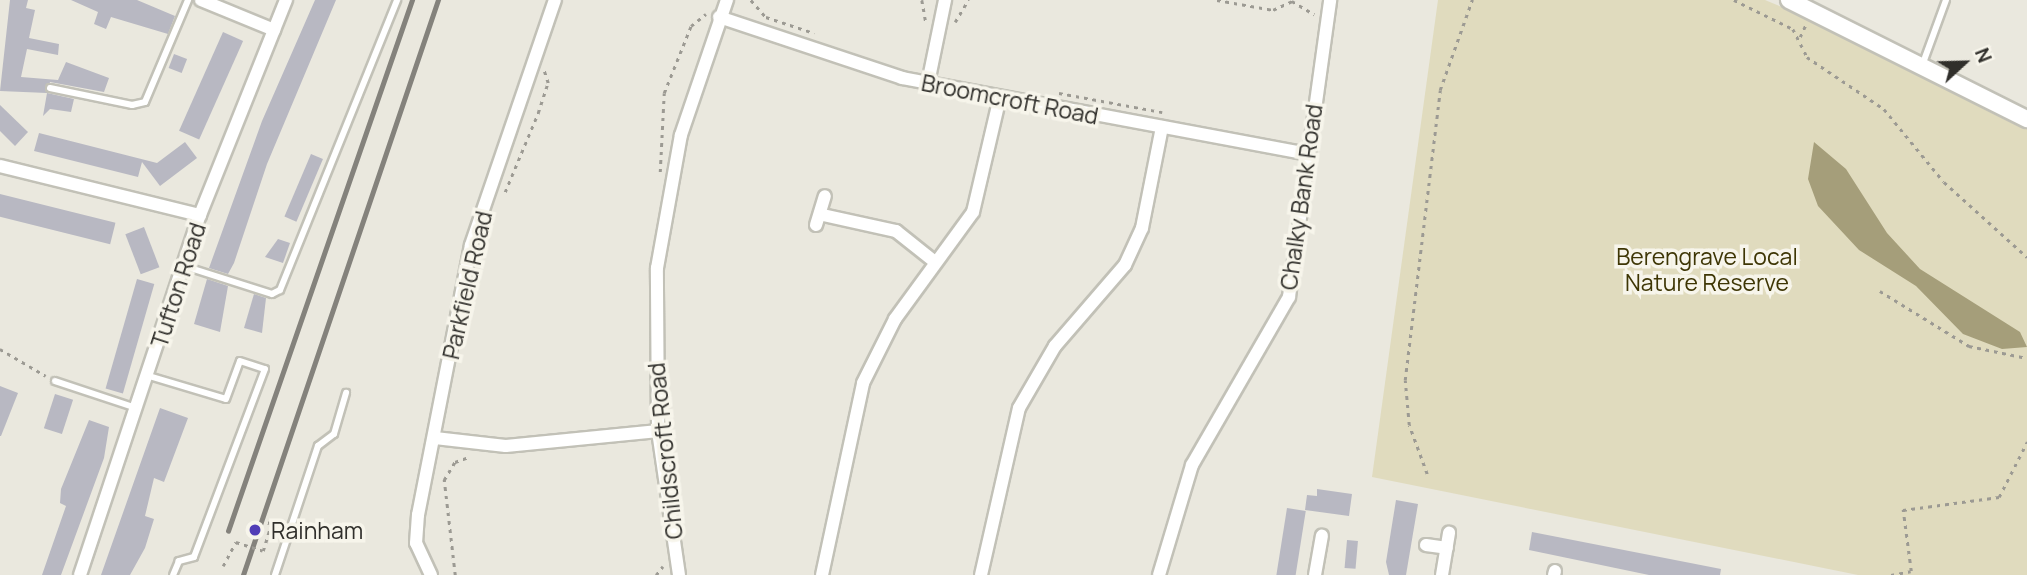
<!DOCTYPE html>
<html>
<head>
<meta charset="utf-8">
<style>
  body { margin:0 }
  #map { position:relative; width:2027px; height:575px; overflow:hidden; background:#eae8de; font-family:Manrope,sans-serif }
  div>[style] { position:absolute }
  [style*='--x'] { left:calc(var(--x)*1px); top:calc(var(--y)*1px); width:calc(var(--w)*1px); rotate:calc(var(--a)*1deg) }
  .green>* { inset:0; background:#e0dbbe }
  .water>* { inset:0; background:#a59e7a }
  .building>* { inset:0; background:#b8b8c2; transform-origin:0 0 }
  .path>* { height:2.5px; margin-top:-1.25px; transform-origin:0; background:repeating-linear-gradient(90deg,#9c9a93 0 3.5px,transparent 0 8.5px) }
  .roads { filter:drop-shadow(2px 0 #c2c1b7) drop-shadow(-2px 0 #c2c1b7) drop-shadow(0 2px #c2c1b7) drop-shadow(0 -2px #c2c1b7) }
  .service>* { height:6px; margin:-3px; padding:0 3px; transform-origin:3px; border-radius:3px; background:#fff }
  .minor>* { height:12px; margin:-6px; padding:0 6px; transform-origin:6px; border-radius:6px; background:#fff }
  .tertiary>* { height:16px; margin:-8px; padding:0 8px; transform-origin:8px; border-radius:8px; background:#fff }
  .rail>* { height:4.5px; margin:-2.25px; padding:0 2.25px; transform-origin:2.25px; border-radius:2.25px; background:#84827c }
  .path-bridge>* { height:2.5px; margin-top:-1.25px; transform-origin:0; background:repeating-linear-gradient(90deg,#9c9a93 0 3.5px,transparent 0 8.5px) }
  .dots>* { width:19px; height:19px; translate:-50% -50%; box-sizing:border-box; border:4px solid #f7f5eb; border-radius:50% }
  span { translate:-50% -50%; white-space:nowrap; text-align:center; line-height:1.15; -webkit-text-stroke:7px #f7f5eb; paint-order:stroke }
  .street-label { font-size:23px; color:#302f2b }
  .park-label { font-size:23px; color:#3e3605 }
  .poi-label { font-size:23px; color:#302f2b }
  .left { translate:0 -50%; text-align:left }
  .north { position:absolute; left:1929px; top:28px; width:70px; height:70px; -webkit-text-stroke:5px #f7f5eb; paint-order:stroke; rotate:68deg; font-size:19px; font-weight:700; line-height:28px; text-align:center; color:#302f2b }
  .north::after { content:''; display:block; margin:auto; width:24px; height:32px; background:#302f2b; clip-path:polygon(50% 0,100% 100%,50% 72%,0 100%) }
</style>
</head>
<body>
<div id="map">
  <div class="green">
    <i style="clip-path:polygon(1438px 0,1765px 0,1861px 40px,2027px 128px,2027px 575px,1858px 575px,1372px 477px)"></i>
  </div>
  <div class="water">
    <i style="clip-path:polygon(1814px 142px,1846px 169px,1887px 233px,1920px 269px,2020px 332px,2027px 347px,2002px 349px,1963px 334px,1916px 286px,1859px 250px,1818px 206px,1808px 179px)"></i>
  </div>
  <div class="building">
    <i style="clip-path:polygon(10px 0,28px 0,26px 8px,35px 10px,29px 38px,59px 44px,58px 55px,27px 49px,21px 77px,58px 80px,66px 62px,109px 78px,104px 92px,50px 82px,47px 93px,0 91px)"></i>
    <i style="clip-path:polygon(71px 0,137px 0,175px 16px,168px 34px,111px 17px,106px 29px,94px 24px,98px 12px)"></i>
    <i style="clip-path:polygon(315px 0,336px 0,267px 164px,234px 263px,228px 274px,209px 268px,262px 121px)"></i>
    <i style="left:223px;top:32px;width:22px;height:108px;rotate:24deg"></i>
    <i style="left:174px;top:54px;width:14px;height:15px;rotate:21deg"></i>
    <i style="clip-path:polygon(47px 93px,74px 99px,71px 112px,50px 109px,43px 116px)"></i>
    <i style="clip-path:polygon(0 105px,28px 132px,15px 146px,0 131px)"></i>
    <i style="clip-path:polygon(39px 133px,157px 163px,185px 142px,197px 158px,160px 186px,142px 162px,138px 177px,34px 151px)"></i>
    <i style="left:311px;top:154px;width:13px;height:68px;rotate:23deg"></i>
    <i style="left:0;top:194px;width:119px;height:22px;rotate:14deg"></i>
    <i style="left:144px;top:227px;width:43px;height:20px;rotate:69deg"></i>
    <i style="clip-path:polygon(278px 239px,290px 243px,283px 263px,265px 257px)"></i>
    <i style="left:137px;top:279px;width:18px;height:114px;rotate:16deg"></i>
    <i style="clip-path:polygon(207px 279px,228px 286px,220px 332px,194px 324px)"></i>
    <i style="clip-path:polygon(254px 294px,266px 298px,262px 333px,244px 328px)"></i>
    <i style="clip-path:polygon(0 386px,18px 393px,1px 436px,0 436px)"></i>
    <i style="left:55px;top:394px;width:19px;height:36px;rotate:18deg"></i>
    <i style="clip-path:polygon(160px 408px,188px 418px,164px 482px,154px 478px,145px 516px,154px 519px,145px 548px,130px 575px,101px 575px)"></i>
    <i style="clip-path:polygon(89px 420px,109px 427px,104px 458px,61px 575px,42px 575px,66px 506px,60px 503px,61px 489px)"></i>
    <i style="clip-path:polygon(1317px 489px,1352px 494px,1349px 516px,1305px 510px,1307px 495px,1317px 496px)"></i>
    <i style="clip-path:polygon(1396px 500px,1418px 504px,1406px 575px,1389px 575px,1386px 562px)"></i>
    <i style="left:1287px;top:508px;width:19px;height:68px;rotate:9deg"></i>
    <i style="clip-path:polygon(1532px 532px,1721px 569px,1720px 575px,1649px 575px,1529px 550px)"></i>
    <i style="left:1347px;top:540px;width:11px;height:28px;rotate:5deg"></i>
  </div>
  <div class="path">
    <i style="--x:751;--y:0;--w:23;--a:49"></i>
    <i style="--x:766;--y:17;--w:51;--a:18.4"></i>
    <i style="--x:922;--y:0;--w:22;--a:80"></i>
    <i style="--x:1217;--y:0;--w:57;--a:10.1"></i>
    <i style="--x:1273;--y:10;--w:21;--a:-25"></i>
    <i style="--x:1292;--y:1;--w:26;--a:31"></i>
    <i style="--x:1734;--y:0;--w:66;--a:26.2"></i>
    <i style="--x:1793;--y:29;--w:31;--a:63"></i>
    <i style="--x:1807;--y:57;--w:93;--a:34"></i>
    <i style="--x:1884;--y:109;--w:94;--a:50.6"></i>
    <i style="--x:1944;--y:182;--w:112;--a:42.1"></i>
    <i style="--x:955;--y:22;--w:26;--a:-59"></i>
    <i style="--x:1800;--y:37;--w:14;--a:-65"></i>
    <i style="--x:1059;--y:93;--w:105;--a:10.5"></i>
    <i style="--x:660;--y:172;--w:79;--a:-87.1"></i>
    <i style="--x:664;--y:93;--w:72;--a:-68.1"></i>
    <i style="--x:691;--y:26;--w:19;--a:-39"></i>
    <i style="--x:505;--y:192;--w:86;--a:-67.3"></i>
    <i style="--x:538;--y:113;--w:32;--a:-72"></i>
    <i style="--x:548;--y:83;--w:13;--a:-108"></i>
    <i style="--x:1880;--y:291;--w:105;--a:31.7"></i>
    <i style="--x:1969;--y:346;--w:59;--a:11.7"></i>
    <i style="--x:0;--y:349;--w:53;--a:30.4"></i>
    <i style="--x:1427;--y:474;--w:52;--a:-110.2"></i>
    <i style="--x:1409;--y:425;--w:45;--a:-95.1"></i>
    <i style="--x:1405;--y:380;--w:292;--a:-83.1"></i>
    <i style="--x:1440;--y:90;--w:96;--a:-70.4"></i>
    <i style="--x:263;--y:551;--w:28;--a:-73"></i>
    <i style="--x:271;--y:524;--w:6;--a:-162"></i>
    <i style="--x:223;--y:566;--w:27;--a:-62"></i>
    <i style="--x:455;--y:575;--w:96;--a:-96.6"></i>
    <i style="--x:444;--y:480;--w:21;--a:-59"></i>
    <i style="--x:455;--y:462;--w:15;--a:-20"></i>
    <i style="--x:656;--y:575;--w:11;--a:-52"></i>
    <i style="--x:1891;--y:575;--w:20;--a:-11"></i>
    <i style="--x:1911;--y:571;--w:62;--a:-97.5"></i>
    <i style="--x:1903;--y:510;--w:97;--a:-7.7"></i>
    <i style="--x:1999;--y:497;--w:62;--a:-63"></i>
  </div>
  <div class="roads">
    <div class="service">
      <i style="--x:1923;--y:63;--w:67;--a:-69.9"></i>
      <i style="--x:50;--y:88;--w:84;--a:11.7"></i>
      <i style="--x:132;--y:105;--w:13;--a:-13"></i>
      <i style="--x:145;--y:102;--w:111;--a:-67.1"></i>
      <i style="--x:184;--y:266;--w:92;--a:17.7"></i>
      <i style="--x:272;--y:294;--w:9;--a:-27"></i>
      <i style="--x:280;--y:290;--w:313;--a:-68"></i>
      <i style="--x:149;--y:376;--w:80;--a:16.6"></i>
      <i style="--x:226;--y:399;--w:40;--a:-69.8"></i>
      <i style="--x:240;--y:361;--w:26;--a:18"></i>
      <i style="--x:265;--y:369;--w:201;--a:110.7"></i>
      <i style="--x:194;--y:557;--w:16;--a:165"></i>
      <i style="--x:179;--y:561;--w:15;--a:113"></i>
      <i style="--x:55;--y:381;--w:85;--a:18.4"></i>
      <i style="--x:275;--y:575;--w:136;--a:-71.6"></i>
      <i style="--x:318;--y:446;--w:20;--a:-37"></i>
      <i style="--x:334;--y:434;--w:43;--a:-73.7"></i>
    </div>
    <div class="minor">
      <i style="--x:201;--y:0;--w:79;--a:22.3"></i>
      <i style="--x:719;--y:17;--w:193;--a:18.4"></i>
      <i style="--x:902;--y:78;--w:412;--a:10.6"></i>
      <i style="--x:928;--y:83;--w:85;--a:-78.4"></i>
      <i style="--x:0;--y:166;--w:206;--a:13.8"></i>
      <i style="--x:823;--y:215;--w:75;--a:12.4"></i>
      <i style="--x:896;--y:231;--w:50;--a:38.5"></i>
      <i style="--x:816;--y:225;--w:30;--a:-73"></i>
      <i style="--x:435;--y:438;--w:71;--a:6.4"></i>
      <i style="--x:506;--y:446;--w:153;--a:-5.6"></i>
      <i style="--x:1426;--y:545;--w:21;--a:8"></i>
      <i style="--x:80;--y:575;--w:379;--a:-71.6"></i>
      <i style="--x:200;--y:215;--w:232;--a:-68.2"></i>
      <i style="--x:431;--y:575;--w:35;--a:-115"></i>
      <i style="--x:416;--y:543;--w:28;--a:-86"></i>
      <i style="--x:418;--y:515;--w:275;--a:-78.9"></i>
      <i style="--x:471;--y:245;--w:259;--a:-71.1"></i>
      <i style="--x:679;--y:575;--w:146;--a:-98.3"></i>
      <i style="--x:658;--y:431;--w:163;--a:-90.4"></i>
      <i style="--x:657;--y:268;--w:135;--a:-79.8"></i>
      <i style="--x:681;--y:135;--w:143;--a:-71.2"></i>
      <i style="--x:822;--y:575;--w:196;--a:-77.9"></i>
      <i style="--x:863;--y:383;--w:72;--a:-63.4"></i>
      <i style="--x:895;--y:319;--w:132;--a:-53.9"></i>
      <i style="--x:973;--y:212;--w:118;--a:-76.8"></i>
      <i style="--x:981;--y:575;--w:171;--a:-77.2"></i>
      <i style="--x:1019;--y:408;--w:72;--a:-59.9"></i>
      <i style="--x:1055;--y:346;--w:107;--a:-49.2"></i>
      <i style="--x:1125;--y:265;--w:41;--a:-65.3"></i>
      <i style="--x:1142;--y:228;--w:103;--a:-78.8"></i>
      <i style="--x:1159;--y:575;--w:115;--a:-73.3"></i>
      <i style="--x:1192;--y:465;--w:194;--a:-60"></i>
      <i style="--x:1289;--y:297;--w:300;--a:-82.1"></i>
      <i style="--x:1315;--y:575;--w:40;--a:-80"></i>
      <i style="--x:1442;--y:575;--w:43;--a:-80.5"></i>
      <i style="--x:1554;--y:575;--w:4;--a:-76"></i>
    </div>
    <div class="tertiary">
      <i style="--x:1789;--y:0;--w:266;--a:26.6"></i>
    </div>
  </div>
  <div class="rail">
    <i style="--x:228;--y:531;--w:562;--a:-70.89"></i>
    <i style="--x:243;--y:575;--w:607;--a:-71.27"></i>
  </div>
  <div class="path-bridge">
    <i style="--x:236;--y:542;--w:28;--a:18"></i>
  </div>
  <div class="dots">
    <i style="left:255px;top:530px;background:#513eb6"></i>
  </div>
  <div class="street-label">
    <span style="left:1010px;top:99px;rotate:11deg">Broomcroft Road</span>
    <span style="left:1301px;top:197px;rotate:-82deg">Chalky Bank Road</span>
    <span style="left:178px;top:285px;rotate:-72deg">Tufton Road</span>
    <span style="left:467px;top:285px;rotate:-77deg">Parkfield Road</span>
    <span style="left:665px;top:451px;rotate:-96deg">Childscroft Road</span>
  </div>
  <div class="park-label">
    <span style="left:1707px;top:269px">Berengrave Local<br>Nature Reserve</span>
  </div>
  <div class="poi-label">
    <span class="left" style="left:271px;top:530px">Rainham</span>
  </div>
  <div class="north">N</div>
</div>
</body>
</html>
